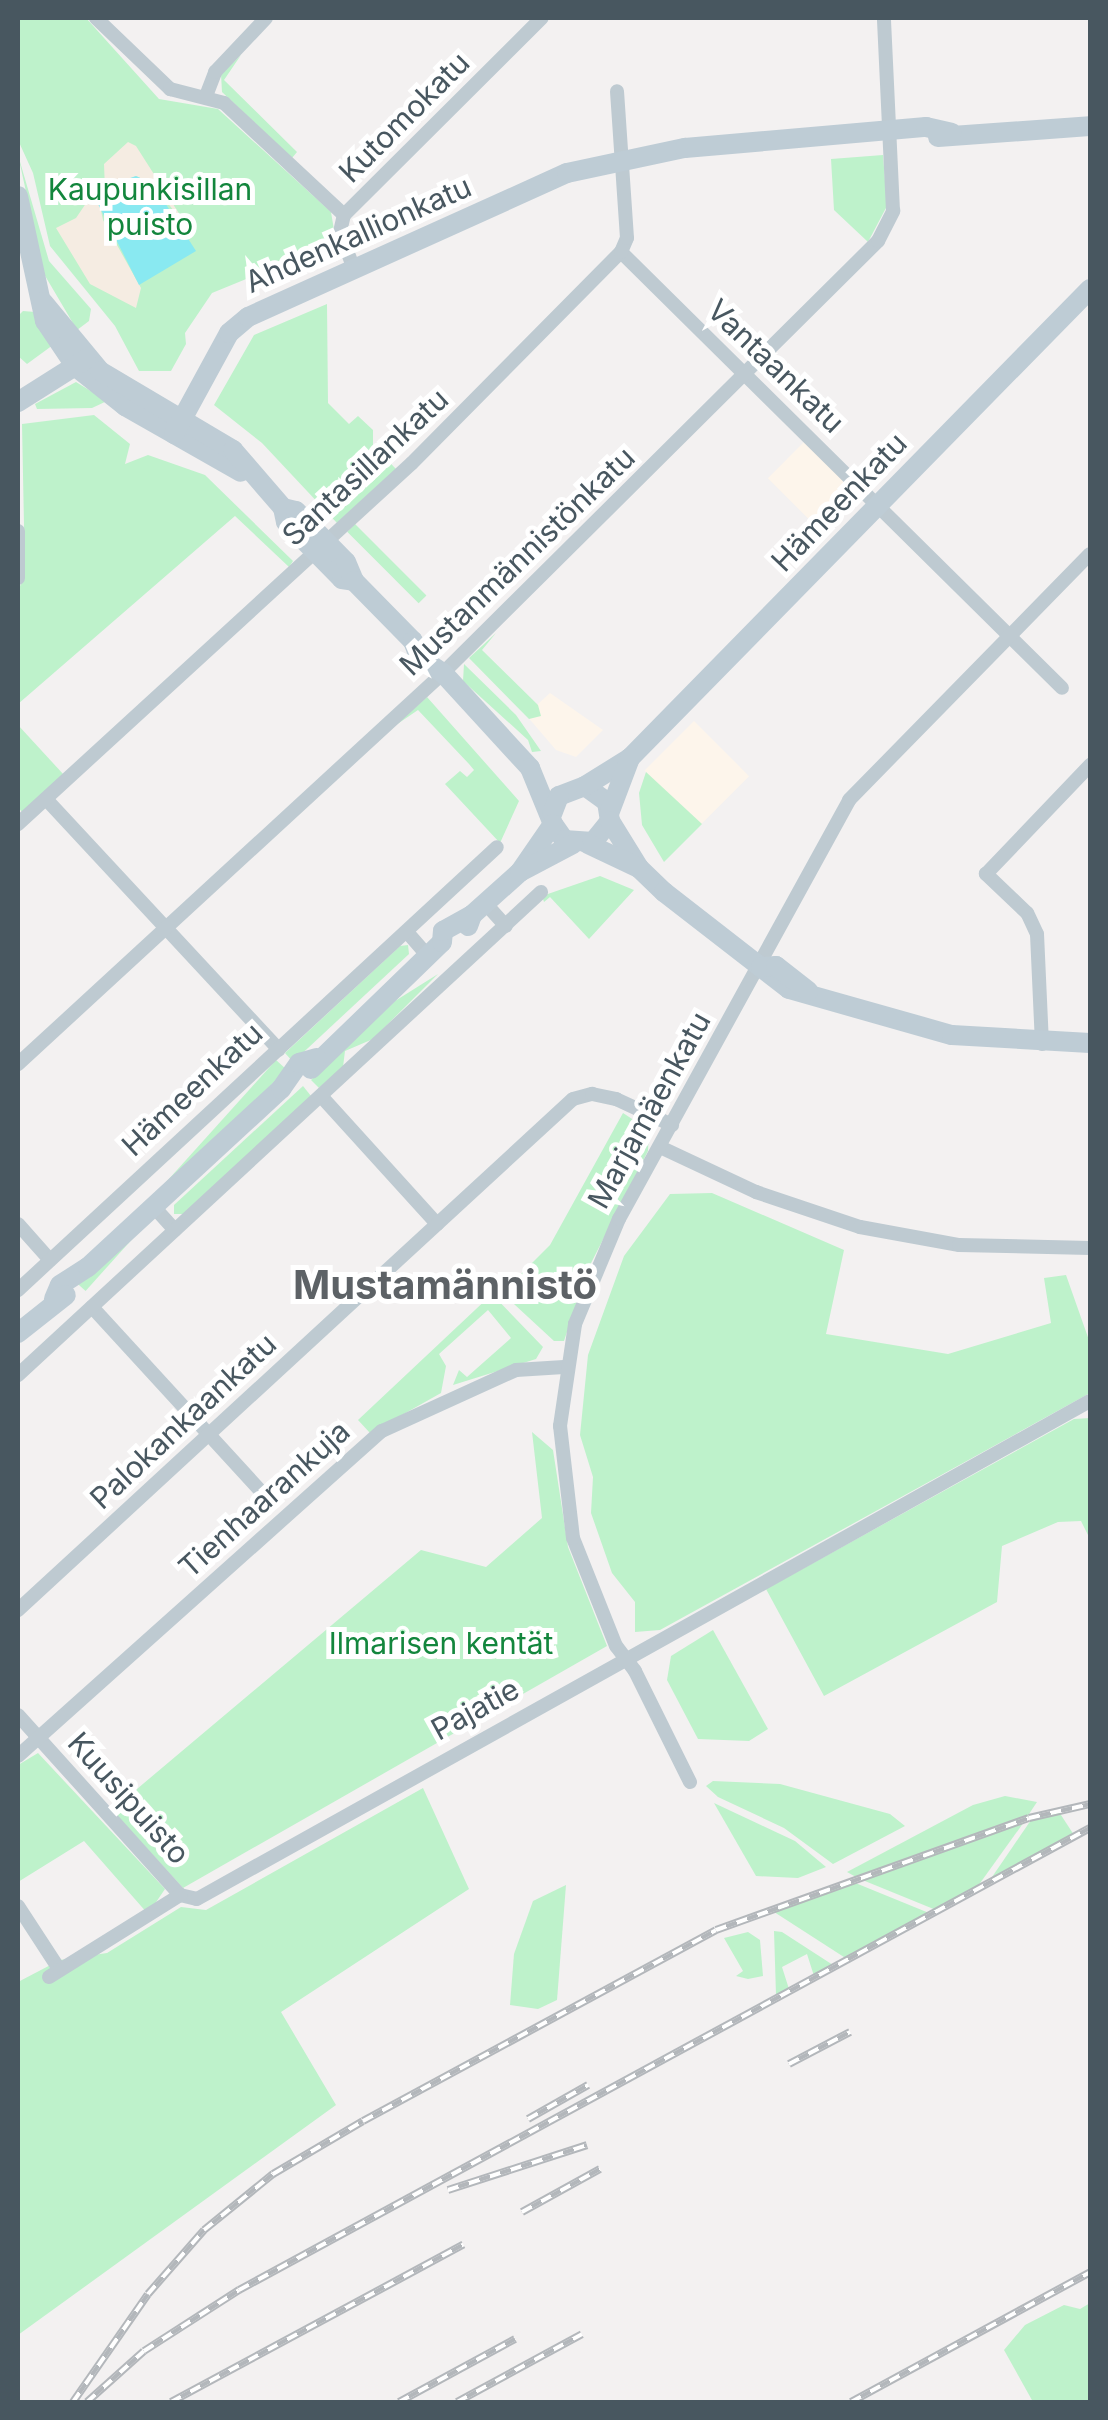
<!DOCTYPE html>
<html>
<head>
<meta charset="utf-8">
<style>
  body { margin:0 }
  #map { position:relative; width:1108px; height:2420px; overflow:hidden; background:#f3f1f1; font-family:Inter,sans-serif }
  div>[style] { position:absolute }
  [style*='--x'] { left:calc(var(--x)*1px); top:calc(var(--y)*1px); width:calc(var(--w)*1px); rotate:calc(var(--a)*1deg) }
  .commercial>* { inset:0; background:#fdf5eb; transform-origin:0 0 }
  .green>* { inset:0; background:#bef2cb; transform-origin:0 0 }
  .sand>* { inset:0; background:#f5ece2 }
  .water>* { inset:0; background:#89e9f1 }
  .stream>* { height:4px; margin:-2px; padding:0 2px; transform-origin:2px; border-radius:2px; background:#89e9f1 }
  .street>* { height:14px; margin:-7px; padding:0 7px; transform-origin:7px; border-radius:7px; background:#becad1 }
  .secondary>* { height:20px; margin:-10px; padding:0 10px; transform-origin:10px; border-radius:10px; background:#beccd5 }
  .rail>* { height:8px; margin-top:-4px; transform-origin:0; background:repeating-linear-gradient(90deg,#fff 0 11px,#b3b7bb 0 22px); box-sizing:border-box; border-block:2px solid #b3b7bb }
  span { translate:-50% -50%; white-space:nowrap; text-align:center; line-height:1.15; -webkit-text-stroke:10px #fff; paint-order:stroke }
  .street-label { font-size:30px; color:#485760 }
  .park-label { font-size:30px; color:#13863d }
  .district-label { font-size:40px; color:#5d6266; font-weight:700 }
  .frame { position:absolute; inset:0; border:20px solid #485760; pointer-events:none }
</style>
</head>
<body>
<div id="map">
  <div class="commercial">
    <i style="left:806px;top:440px;width:76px;height:54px;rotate:45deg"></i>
    <i style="clip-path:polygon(550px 693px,603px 730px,576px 757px,556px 750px,526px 715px)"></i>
    <i style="left:694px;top:721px;width:78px;height:70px;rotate:45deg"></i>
  </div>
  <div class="green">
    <i style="clip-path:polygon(18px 18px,86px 18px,159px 99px,218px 109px,331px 212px,336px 242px,212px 293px,185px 333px,186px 344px,171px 371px,139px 371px,115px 326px,50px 246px,33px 173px,18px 140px)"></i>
    <i style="clip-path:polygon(241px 55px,224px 80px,297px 152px,292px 158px,222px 92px,221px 74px)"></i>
    <i style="clip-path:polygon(18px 155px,49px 261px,91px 309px,89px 321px,77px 330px,44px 274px)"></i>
    <i style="clip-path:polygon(883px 155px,887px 206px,868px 242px,834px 210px,831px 159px)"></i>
    <i style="clip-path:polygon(327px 304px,328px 403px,349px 424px,358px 416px,373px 430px,373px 445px,396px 469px,337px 523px,262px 443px,214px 405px,254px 335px)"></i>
    <i style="clip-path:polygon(23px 311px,35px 312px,53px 345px,27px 364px,18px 356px,18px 316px)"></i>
    <i style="clip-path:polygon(76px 382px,107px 401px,92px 408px,37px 409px,35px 404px)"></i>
    <i style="clip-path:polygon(94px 415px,130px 444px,125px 464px,148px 455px,205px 475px,293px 561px,289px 567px,235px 516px,18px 704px,18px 590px,25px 576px,22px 424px)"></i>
    <i style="left:355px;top:524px;width:101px;height:11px;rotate:45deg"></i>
    <i style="clip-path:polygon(496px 633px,482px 650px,538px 705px,541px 716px,529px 719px,469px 658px)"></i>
    <i style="clip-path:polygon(464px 664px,516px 715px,541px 751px,532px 752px,528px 740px,463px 681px)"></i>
    <i style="clip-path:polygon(427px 697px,519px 801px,500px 843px,445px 784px,460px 771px,467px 777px,474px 770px,469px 764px,418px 710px,393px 727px)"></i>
    <i style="clip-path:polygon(18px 725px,64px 775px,22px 812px,18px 807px)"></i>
    <i style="clip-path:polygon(646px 772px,702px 824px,664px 862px,642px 825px,639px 793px)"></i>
    <i style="clip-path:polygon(600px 876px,634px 890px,589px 939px,550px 897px,544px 902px,542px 896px)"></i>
    <i style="clip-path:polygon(400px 946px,408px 945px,409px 954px,293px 1062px,285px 1053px)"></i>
    <i style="clip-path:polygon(438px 974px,373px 1039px,345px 1051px,343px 1067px,319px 1088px,311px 1080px,395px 1001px)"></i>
    <i style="left:276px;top:1060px;width:13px;height:299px;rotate:42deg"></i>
    <i style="clip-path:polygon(303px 1086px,311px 1096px,184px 1214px,174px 1214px,174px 1205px)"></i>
    <i style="clip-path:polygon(623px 1113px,649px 1130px,648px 1151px,588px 1269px,564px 1341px,554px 1341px,502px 1293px,550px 1245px)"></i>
    <i style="clip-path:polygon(712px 1193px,844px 1250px,826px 1334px,948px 1354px,1051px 1323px,1044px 1278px,1066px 1275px,1090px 1343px,1090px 1393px,660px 1630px,635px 1632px,635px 1602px,612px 1573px,591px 1513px,593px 1477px,580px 1435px,588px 1355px,624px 1256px,670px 1194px)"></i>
    <i style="clip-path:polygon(492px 1294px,543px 1347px,536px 1359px,453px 1385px,459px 1370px,467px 1377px,511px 1338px,488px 1310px,439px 1354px,446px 1366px,441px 1393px,370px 1433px,358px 1420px)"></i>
    <i style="clip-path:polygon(1090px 1418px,1090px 1539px,1081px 1521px,1058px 1522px,1002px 1546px,997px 1602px,824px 1696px,766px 1589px,1074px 1419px)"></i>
    <i style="clip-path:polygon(532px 1432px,553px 1450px,568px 1547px,607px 1646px,183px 1888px,112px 1810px,421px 1550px,486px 1567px,542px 1518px)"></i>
    <i style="clip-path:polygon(713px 1630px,768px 1729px,749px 1741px,698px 1739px,667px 1680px,671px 1656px)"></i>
    <i style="clip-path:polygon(38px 1753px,165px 1889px,148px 1914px,84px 1841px,18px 1882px,18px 1765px)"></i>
    <i style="clip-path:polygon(713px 1781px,780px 1784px,890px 1814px,905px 1826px,833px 1864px,784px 1828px,718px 1797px,706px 1786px)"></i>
    <i style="clip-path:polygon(423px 1788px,469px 1889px,281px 2012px,336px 2105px,18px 2335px,18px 1982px,60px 1960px,107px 1953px,181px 1907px,206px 1910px)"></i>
    <i style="clip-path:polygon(1005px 1796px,1037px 1802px,1027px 1817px,856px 1877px,847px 1872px,973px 1805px)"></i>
    <i style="clip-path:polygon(714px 1803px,795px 1841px,826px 1867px,798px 1878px,756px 1876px)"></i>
    <i style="clip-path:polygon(1059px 1812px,1074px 1835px,990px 1880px,1031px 1820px)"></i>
    <i style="clip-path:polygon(1024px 1822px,978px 1886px,936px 1910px,860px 1879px)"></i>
    <i style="clip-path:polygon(853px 1882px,929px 1913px,847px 1959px,771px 1910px)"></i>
    <i style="clip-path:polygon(566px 1885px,557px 2000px,538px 2009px,510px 2005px,514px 1954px,533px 1901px)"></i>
    <i style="clip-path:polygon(774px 1931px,782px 1932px,833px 1965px,814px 1976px,807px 1954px,782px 1967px,789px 1989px,776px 1995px)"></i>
    <i style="clip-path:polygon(748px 1932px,760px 1940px,763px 1976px,748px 1979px,736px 1976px,743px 1971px,724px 1938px)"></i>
    <i style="clip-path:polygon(1090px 2303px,1090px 2402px,1033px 2402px,1004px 2350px,1025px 2325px,1064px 2305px,1080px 2309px)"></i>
  </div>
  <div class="sand">
    <i style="clip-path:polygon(128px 142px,136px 146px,194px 237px,153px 184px,136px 176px,105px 190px,104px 164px)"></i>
    <i style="clip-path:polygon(91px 196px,98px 196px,103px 220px,141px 288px,136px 308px,90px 284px,56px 228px,76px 218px)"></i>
  </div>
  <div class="water">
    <i style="clip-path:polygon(136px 176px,153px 184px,196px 251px,139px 285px,98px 204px,110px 185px)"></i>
  </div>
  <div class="stream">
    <i style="--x:18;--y:66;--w:1;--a:90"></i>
  </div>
  <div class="street">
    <i style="--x:96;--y:18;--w:103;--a:43.8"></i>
    <i style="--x:170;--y:89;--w:56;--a:14.5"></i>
    <i style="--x:224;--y:103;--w:164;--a:43"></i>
    <i style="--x:206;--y:96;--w:26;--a:-69"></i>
    <i style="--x:215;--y:72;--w:74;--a:-46.6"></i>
    <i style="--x:621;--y:252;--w:620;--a:44.67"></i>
    <i style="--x:354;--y:269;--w:40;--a:-111"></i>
    <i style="--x:340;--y:232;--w:17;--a:-77"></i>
    <i style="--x:344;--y:215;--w:279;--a:-44.9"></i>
    <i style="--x:18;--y:531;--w:47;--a:90"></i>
    <i style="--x:46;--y:799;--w:342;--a:47.1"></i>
    <i style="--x:18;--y:824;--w:534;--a:-42.5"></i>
    <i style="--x:412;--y:463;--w:297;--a:-45.3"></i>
    <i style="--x:621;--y:252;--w:15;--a:-67"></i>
    <i style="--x:627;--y:238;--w:147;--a:-93.9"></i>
    <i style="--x:485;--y:903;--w:31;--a:48"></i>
    <i style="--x:407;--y:932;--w:30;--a:49"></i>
    <i style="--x:1042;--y:1044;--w:110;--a:-92.6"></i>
    <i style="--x:1037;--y:934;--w:23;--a:-115"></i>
    <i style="--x:1027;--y:913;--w:57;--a:-136.4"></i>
    <i style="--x:986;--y:874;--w:151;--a:-46.3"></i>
    <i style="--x:18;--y:1064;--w:577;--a:-42.61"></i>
    <i style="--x:443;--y:673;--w:613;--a:-44.8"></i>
    <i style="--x:878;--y:241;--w:34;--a:-63"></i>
    <i style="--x:893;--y:211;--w:193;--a:-92.7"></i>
    <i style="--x:321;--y:1096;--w:173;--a:47.8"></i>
    <i style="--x:660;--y:1147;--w:106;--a:25.1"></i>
    <i style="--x:756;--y:1192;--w:110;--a:18.6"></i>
    <i style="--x:860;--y:1227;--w:101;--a:10.3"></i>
    <i style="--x:959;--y:1245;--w:131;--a:1.3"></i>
    <i style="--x:154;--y:1207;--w:31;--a:48"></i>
    <i style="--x:18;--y:1224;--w:48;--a:48.4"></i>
    <i style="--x:18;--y:1290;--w:652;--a:-42.76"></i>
    <i style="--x:92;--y:1307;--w:260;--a:47.5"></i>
    <i style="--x:18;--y:1375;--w:712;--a:-42.72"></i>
    <i style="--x:18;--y:1610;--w:754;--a:-42.64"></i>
    <i style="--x:573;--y:1099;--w:20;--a:-15"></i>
    <i style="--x:592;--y:1094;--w:25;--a:12"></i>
    <i style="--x:616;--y:1099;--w:62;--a:24.9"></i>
    <i style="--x:18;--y:1715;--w:242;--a:48"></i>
    <i style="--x:180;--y:1895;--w:17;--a:13"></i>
    <i style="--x:197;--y:1899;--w:1022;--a:-29.15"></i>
    <i style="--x:18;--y:1756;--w:488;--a:-41.8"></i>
    <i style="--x:382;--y:1431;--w:147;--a:-24.5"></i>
    <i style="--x:516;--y:1370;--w:48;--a:-3.6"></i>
    <i style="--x:690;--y:1782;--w:124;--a:-116.4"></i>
    <i style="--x:635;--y:1671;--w:31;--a:-127"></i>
    <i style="--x:616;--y:1646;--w:116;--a:-111.7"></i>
    <i style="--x:573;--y:1538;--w:113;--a:-96.6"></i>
    <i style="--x:560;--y:1426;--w:103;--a:-81.6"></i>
    <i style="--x:575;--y:1324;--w:114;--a:-67.3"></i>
    <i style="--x:619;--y:1219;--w:478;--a:-61.2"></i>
    <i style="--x:849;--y:800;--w:344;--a:-45.6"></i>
    <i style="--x:18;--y:1906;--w:75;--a:56.9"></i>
    <i style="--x:49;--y:1977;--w:155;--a:-32"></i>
  </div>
  <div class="secondary">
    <i style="--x:938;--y:137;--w:152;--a:-4.1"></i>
    <i style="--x:18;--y:196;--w:128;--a:77.8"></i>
    <i style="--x:45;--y:321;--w:55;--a:56"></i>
    <i style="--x:76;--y:367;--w:63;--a:38.5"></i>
    <i style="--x:125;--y:406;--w:133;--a:29.6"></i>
    <i style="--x:43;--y:302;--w:89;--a:50.4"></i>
    <i style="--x:100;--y:371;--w:155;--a:30.7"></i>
    <i style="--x:233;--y:450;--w:77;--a:49.2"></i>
    <i style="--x:283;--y:508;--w:14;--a:78"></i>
    <i style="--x:286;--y:522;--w:80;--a:45.5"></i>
    <i style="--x:342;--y:579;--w:12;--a:9"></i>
    <i style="--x:18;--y:402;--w:80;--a:-32.3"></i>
    <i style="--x:174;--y:434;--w:115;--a:-61.4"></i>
    <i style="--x:229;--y:333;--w:25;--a:-40"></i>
    <i style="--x:248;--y:317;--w:350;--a:-24.3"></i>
    <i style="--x:567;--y:173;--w:121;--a:-12"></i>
    <i style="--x:685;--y:148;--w:242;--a:-5"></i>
    <i style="--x:926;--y:127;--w:26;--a:13"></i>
    <i style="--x:283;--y:508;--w:13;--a:13"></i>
    <i style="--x:296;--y:511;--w:71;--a:45.6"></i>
    <i style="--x:346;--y:562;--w:21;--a:67"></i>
    <i style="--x:354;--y:581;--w:84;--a:45.5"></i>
    <i style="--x:413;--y:641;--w:17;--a:69"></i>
    <i style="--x:419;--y:657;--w:29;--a:34"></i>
    <i style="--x:443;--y:673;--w:129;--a:47.5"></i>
    <i style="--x:530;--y:768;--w:61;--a:67.7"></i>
    <i style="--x:553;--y:824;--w:19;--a:55"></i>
    <i style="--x:564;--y:840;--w:29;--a:4"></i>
    <i style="--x:593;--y:842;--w:27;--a:-51"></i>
    <i style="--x:610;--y:821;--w:19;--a:-99"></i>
    <i style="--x:607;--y:802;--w:27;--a:-144"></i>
    <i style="--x:585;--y:786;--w:28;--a:159"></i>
    <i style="--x:559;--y:796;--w:19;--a:111"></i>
    <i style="--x:585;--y:786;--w:53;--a:-31.9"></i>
    <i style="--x:630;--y:758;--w:657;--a:-45.56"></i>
    <i style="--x:610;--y:811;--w:57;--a:-69.3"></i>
    <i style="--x:610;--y:821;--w:55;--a:58.3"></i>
    <i style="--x:639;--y:868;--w:35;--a:44"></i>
    <i style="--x:664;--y:892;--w:158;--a:37.8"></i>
    <i style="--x:789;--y:989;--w:169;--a:15.8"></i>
    <i style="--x:952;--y:1035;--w:138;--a:3.3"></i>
    <i style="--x:588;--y:844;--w:56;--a:25.2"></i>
    <i style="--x:520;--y:872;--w:58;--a:-55.5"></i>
    <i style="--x:468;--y:926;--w:12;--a:-70"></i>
    <i style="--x:472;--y:915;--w:64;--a:-41.9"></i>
    <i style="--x:520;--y:872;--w:60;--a:-27.8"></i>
    <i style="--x:761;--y:967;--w:15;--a:-4"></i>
    <i style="--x:776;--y:966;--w:41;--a:38"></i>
    <i style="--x:311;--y:1069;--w:182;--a:-44.1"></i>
    <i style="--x:442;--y:942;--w:11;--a:-85"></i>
    <i style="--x:443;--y:931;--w:33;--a:-29"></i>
    <i style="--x:54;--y:1299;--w:15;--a:-67"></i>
    <i style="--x:60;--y:1285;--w:33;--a:-33"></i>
    <i style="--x:88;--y:1267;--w:263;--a:-42.7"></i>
    <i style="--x:281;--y:1089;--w:32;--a:-55"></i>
    <i style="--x:299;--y:1063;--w:18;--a:-16"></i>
    <i style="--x:18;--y:1333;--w:61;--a:-38.4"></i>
  </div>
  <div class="rail">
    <i style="--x:789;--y:2064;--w:69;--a:-27.7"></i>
    <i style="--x:528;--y:2119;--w:69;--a:-29.5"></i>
    <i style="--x:448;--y:2190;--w:146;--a:-17.9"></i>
    <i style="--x:522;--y:2212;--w:89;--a:-28.9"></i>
    <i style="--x:73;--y:2402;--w:131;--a:-55.2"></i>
    <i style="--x:148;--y:2294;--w:85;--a:-48.8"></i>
    <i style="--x:204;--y:2230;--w:89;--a:-39.1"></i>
    <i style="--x:273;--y:2174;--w:104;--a:-30.5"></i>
    <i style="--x:363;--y:2121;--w:401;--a:-28.4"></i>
    <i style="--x:716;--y:1930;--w:332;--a:-19.7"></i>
    <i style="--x:1029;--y:1818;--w:63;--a:-12.9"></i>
    <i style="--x:87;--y:2402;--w:76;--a:-41.8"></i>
    <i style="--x:144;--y:2351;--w:113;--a:-32.7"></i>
    <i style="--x:239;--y:2290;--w:968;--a:-28.5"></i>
    <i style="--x:171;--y:2402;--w:332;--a:-28.3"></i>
    <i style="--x:399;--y:2402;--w:132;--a:-28.5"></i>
    <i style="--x:457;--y:2402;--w:142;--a:-28.5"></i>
    <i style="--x:851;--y:2402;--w:272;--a:-28.5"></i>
  </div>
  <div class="street-label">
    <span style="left:404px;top:117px;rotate:-45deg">Kutomokatu</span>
    <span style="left:358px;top:234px;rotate:-24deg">Ahdenkallionkatu</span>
    <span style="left:776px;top:366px;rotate:44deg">Vantaankatu</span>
    <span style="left:365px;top:467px;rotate:-43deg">Santasillankatu</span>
    <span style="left:839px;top:502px;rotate:-46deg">Hämeenkatu</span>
    <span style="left:517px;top:561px;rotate:-44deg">Mustanmännistönkatu</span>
    <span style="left:192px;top:1089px;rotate:-43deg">Hämeenkatu</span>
    <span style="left:649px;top:1110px;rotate:-61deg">Marjamäenkatu</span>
    <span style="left:183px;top:1421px;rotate:-43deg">Palokankaankatu</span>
    <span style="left:264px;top:1499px;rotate:-42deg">Tienhaarankuja</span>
    <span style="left:475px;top:1709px;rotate:-29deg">Pajatie</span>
    <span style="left:129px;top:1798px;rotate:48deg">Kuusipuisto</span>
  </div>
  <div class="park-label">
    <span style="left:150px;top:206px">Kaupunkisillan<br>puisto</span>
    <span style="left:441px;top:1643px">Ilmarisen kentät</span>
  </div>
  <div class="district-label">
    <span style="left:445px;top:1285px">Mustamännistö</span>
  </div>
  <div class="frame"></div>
</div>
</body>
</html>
